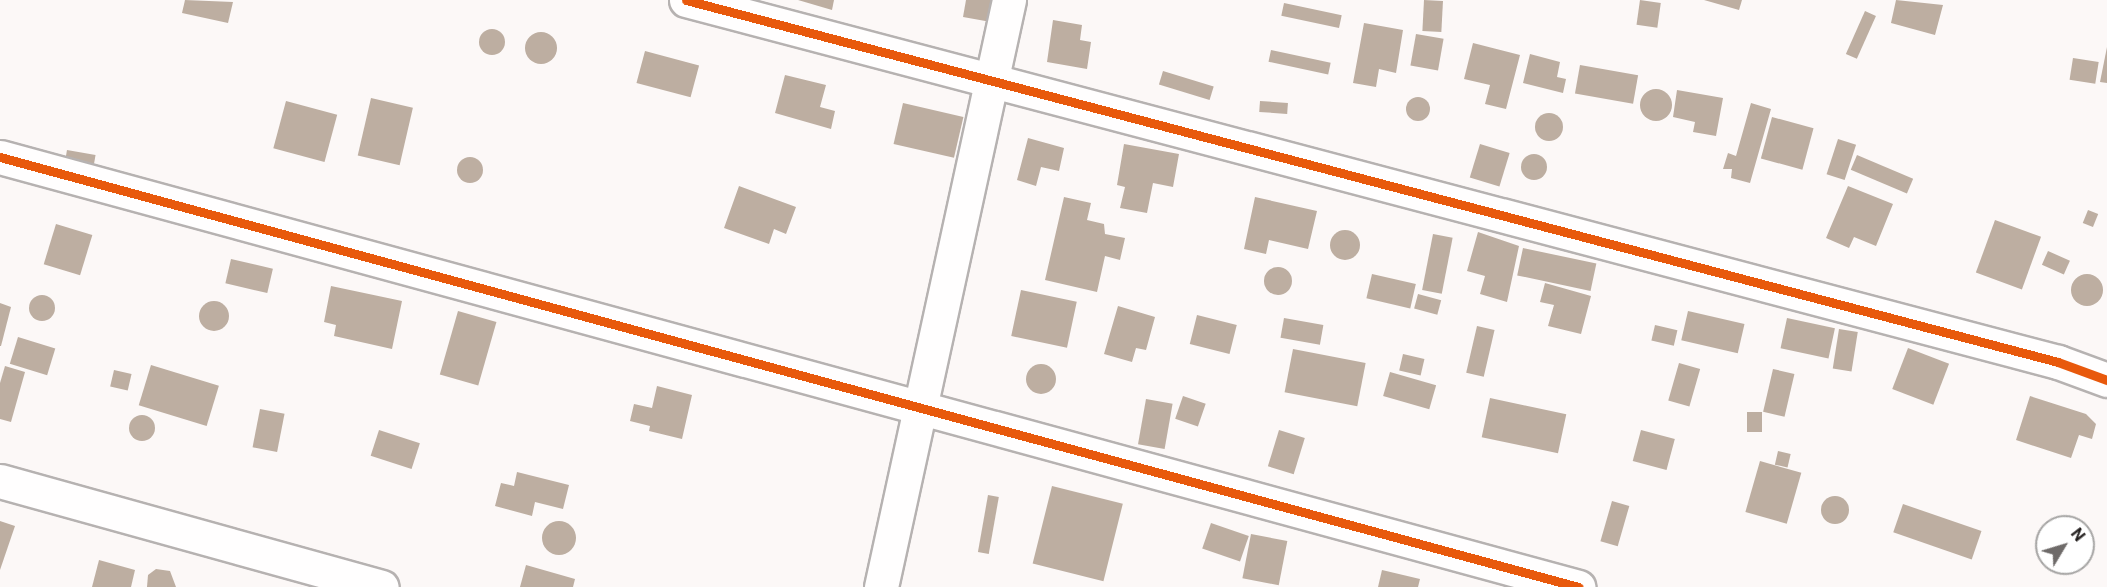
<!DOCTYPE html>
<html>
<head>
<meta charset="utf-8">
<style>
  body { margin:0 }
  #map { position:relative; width:2107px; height:587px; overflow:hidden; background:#fcf8f7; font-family:Roboto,sans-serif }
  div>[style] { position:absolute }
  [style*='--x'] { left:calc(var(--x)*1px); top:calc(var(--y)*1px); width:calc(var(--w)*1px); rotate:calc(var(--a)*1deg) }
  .building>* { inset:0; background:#bdaea1; transform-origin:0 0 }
  .round { border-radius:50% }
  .roads { filter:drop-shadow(2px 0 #b6b2b1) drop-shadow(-2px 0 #b6b2b1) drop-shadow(0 2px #b6b2b1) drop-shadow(0 -2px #b6b2b1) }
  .street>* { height:33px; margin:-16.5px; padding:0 16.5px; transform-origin:16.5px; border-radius:16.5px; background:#fffefe }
  .cycleway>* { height:9px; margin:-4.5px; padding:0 4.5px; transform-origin:4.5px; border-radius:4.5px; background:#e8590c }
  span { translate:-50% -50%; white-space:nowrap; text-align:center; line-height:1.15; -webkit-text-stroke:4.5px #fff; paint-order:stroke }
  .north { position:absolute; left:2035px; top:515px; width:60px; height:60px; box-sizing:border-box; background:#fff; border:2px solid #a6a5a4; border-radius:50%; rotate:52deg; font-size:16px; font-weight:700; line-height:24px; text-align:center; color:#211d1c }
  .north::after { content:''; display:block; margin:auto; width:21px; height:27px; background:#6e6a69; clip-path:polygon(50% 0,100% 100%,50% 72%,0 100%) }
</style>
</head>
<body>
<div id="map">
  <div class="building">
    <i style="clip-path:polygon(185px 0,233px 2px,228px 23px,182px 13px)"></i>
    <i style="clip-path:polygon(798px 0,834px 0,832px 10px)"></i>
    <i style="clip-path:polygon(966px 0,993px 0,991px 22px,963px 17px)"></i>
    <i style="left:1424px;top:0;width:19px;height:31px;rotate:3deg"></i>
    <i style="left:1640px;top:0;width:21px;height:25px;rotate:8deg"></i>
    <i style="clip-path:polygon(1704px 0,1742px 0,1739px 10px)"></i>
    <i style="clip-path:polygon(1896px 0,1943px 5px,1935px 35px,1891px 23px)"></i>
    <i style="left:1284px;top:3px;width:59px;height:13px;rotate:12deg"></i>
    <i style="left:1865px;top:11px;width:12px;height:47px;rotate:24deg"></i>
    <i style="clip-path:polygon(1053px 20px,1082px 25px,1080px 40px,1091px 42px,1087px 69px,1047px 62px)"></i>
    <i style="clip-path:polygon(1364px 23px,1403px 30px,1396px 73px,1379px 69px,1376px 87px,1353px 83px)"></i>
    <i class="round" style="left:479px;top:29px;width:26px;height:26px"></i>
    <i class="round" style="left:525px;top:32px;width:32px;height:32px"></i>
    <i style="left:1416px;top:34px;width:28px;height:32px;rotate:10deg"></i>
    <i style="clip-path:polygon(1473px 43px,1520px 55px,1506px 109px,1485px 104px,1490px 85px,1464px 79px)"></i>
    <i style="clip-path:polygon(2107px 47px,2107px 83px,2100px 82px)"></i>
    <i style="left:1271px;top:50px;width:61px;height:12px;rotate:12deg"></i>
    <i style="left:645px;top:51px;width:56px;height:33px;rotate:15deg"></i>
    <i style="clip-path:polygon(1530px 54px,1560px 62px,1557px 77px,1566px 79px,1563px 93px,1523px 83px)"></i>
    <i style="left:2073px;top:58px;width:26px;height:22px;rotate:9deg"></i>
    <i style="left:1580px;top:65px;width:59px;height:29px;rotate:10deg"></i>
    <i style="left:1163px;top:71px;width:53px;height:14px;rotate:17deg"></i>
    <i style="clip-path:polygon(785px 75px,826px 85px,820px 107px,835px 111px,831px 129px,775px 113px)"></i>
    <i class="round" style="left:1640px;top:89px;width:32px;height:32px"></i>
    <i style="clip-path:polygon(1677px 90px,1723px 98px,1716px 136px,1693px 132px,1695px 122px,1673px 117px)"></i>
    <i class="round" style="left:1406px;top:97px;width:24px;height:24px"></i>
    <i style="left:371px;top:98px;width:43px;height:59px;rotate:13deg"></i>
    <i style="left:286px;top:101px;width:53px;height:49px;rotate:15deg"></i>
    <i style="left:1260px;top:101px;width:28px;height:11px;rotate:4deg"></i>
    <i style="left:903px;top:103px;width:62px;height:42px;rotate:13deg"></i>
    <i style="clip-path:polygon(1751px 103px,1771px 109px,1750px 183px,1731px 178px,1732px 169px,1723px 169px,1728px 153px,1736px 156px)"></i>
    <i class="round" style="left:1535px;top:113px;width:28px;height:28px"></i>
    <i style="left:1772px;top:117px;width:43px;height:43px;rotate:15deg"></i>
    <i style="clip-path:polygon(1028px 138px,1064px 148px,1059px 171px,1041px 167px,1036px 186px,1017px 180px)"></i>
    <i style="left:1838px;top:139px;width:19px;height:37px;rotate:18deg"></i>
    <i style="clip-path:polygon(1124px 144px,1179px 154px,1173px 187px,1153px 183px,1147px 213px,1120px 208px,1125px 187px,1117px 185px)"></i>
    <i style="left:1480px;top:144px;width:31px;height:35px;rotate:17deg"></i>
    <i style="left:67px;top:150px;width:29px;height:15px;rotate:10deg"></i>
    <i class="round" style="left:1521px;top:154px;width:26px;height:26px"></i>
    <i style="left:1857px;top:155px;width:61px;height:16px;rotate:23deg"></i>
    <i class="round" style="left:457px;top:157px;width:26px;height:26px"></i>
    <i style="clip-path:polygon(739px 186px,796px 207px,786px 234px,774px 229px,769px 244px,724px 228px)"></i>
    <i style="clip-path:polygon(1848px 186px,1893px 204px,1876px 246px,1854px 237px,1849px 248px,1826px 238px)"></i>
    <i style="clip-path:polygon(1064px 197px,1091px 203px,1087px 220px,1104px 224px,1105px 234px,1125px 238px,1120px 260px,1105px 256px,1097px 292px,1045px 280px)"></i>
    <i style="clip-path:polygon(1255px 197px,1317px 211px,1308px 249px,1269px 240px,1266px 254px,1244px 249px)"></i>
    <i style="left:2088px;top:210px;width:11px;height:14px;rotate:22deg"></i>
    <i style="left:1995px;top:220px;width:49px;height:56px;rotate:20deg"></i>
    <i style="left:56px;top:224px;width:38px;height:42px;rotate:17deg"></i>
    <i class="round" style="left:1330px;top:230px;width:30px;height:30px"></i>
    <i style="clip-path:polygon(1478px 232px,1519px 246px,1507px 302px,1480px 294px,1485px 276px,1467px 271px)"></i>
    <i style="left:1433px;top:234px;width:20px;height:57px;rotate:11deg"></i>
    <i style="left:1523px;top:248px;width:75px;height:28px;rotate:12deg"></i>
    <i style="left:2048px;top:251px;width:24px;height:15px;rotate:24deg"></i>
    <i style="left:231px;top:259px;width:43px;height:25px;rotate:13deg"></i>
    <i class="round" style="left:1264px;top:267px;width:28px;height:28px"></i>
    <i style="left:1372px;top:274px;width:45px;height:25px;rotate:13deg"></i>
    <i class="round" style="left:2071px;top:274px;width:32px;height:32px"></i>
    <i style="clip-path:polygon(1545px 283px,1591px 296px,1581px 334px,1548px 326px,1554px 305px,1540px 302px)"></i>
    <i style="clip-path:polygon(331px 286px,402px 301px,392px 349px,334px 336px,336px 325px,324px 322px)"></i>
    <i style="left:1021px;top:290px;width:57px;height:47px;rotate:12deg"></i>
    <i style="left:1418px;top:294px;width:24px;height:15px;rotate:15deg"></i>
    <i class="round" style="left:29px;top:295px;width:26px;height:26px"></i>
    <i class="round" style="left:199px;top:301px;width:30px;height:30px"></i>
    <i style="clip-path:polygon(0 303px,11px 307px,1px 346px,0 346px)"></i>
    <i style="clip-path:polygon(1118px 306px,1155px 317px,1146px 350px,1136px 348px,1132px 362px,1104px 354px)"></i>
    <i style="left:458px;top:311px;width:40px;height:66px;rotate:16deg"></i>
    <i style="left:1688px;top:311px;width:58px;height:30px;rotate:13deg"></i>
    <i style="left:1197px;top:315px;width:41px;height:30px;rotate:14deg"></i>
    <i style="left:1284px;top:318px;width:40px;height:20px;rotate:10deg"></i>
    <i style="left:1787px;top:318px;width:49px;height:31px;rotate:12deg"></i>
    <i style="left:1655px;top:325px;width:23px;height:16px;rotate:13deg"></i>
    <i style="left:1477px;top:326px;width:18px;height:48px;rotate:13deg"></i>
    <i style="left:1839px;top:329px;width:19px;height:40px;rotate:9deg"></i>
    <i style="left:18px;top:337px;width:39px;height:28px;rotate:17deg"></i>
    <i style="left:1908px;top:348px;width:44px;height:44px;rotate:21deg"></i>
    <i style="left:1293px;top:349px;width:74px;height:44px;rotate:11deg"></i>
    <i style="left:1403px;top:354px;width:22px;height:17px;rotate:13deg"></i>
    <i style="left:1679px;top:363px;width:22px;height:39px;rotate:16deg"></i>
    <i class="round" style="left:1026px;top:364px;width:30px;height:30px"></i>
    <i style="left:151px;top:365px;width:71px;height:42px;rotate:17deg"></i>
    <i style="clip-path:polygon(5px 366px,25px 372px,11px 422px,0 419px,0 383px)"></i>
    <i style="left:1773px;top:369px;width:22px;height:44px;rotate:13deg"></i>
    <i style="left:114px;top:370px;width:18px;height:17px;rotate:13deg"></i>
    <i style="left:1390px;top:372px;width:48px;height:25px;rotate:16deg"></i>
    <i style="clip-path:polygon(657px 386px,692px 395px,682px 439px,649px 431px,650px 426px,630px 421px,634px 404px,652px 408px)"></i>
    <i style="left:1183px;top:396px;width:24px;height:24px;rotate:19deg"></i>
    <i style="clip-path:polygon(2030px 396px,2086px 414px,2096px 424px,2092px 439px,2079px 435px,2071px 458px,2016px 440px)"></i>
    <i style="left:1490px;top:398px;width:78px;height:40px;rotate:12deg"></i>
    <i style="left:1146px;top:399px;width:27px;height:46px;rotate:10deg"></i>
    <i style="left:260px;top:409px;width:25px;height:39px;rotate:11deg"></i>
    <i style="left:1747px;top:412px;width:15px;height:20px"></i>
    <i class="round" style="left:129px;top:415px;width:26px;height:26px"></i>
    <i style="left:379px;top:430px;width:43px;height:27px;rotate:18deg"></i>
    <i style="left:1279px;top:430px;width:27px;height:38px;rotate:17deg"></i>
    <i style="left:1641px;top:430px;width:35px;height:32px;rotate:15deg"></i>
    <i style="left:1778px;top:451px;width:13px;height:14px;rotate:13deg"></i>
    <i style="left:1760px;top:461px;width:43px;height:53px;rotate:16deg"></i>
    <i style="clip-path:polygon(517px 472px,569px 485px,563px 509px,535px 502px,532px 516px,495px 506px,501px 483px,514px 486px)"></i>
    <i style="left:1052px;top:486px;width:73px;height:80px;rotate:14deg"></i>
    <i style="left:988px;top:495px;width:11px;height:58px;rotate:10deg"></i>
    <i class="round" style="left:1821px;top:496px;width:28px;height:28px"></i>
    <i style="left:1612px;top:501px;width:18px;height:42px;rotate:16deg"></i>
    <i style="left:1903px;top:504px;width:83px;height:30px;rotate:19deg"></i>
    <i style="clip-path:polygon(0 521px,15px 526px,0 570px)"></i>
    <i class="round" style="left:542px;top:521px;width:34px;height:34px"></i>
    <i style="left:1211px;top:523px;width:40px;height:27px;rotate:19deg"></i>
    <i style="left:1251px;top:534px;width:37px;height:45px;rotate:11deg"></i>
    <i style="clip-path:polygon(99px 560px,135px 570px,131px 587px,92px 587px)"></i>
    <i style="clip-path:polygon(526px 565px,575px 579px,573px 587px,520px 587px)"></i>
    <i style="clip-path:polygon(156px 569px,170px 571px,176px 587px,147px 587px,148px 575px)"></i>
    <i style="clip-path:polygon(1382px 570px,1420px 579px,1418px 587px,1378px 587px)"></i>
  </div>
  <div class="roads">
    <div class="street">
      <i style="--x:686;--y:0;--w:1419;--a:14.78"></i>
      <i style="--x:2058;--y:362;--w:52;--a:20.2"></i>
      <i style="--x:0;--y:157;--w:1636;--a:15.24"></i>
      <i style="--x:0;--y:481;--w:396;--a:15.5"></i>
      <i style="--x:881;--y:587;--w:601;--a:-77.7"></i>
    </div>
  </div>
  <div class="cycleway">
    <i style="--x:686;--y:0;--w:1419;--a:14.78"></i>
    <i style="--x:2058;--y:362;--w:52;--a:20.2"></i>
    <i style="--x:0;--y:157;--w:1636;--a:15.24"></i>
  </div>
  <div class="north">N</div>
</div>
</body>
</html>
